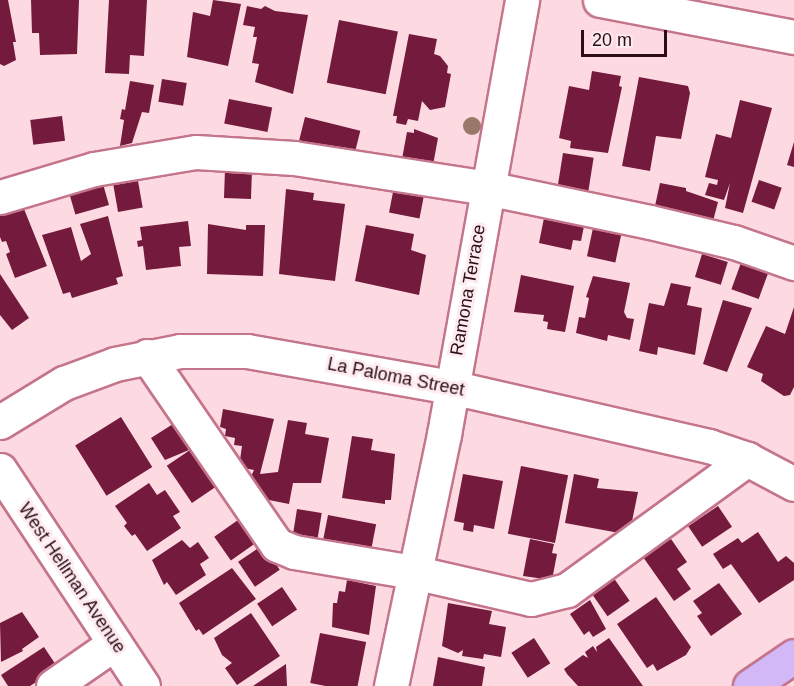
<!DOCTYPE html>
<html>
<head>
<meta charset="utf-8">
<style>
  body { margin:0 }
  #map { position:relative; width:794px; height:686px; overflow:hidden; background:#fdd9e1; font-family:Arial,sans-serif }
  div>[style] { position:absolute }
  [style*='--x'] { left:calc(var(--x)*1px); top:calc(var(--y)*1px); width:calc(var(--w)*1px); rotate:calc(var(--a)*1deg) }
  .building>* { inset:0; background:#741a3d; transform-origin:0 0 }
  .roads { filter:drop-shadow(2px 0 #c4758b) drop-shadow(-2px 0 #c4758b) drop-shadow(0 2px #c4758b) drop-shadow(0 -2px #c4758b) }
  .minor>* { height:33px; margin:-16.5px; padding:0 16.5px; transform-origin:16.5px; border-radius:16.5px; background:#fff }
  .major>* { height:33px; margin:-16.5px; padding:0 16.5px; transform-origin:16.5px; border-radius:16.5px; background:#d3b8f8 }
  .trees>* { width:18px; height:18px; margin:-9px; border-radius:50%; background:#99786a }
  span { translate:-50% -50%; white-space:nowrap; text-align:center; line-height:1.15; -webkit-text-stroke:6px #feebef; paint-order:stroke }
  .street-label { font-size:18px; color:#2b0d16 }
  .scale { position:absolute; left:581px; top:30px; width:86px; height:27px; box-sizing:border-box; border:3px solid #2b0d16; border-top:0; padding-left:8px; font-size:18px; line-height:21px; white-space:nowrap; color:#2b0d16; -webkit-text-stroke:4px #feebef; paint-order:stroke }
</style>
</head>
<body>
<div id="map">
  <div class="building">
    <i style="clip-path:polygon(0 0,8px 0,16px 42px,13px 42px,16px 60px,4px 66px,0 64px)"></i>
    <i style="clip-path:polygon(31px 0,79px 0,77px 54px,40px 55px,39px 33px,32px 33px)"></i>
    <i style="clip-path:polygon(109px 0,147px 0,144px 56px,130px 55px,129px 74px,105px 73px)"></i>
    <i style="clip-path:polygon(213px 0,241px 4px,228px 66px,187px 57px,193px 12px,210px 16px)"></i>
    <i style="clip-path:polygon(247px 6px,261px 9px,265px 6px,275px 11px,308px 15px,293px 94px,255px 82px,259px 64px,252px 63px,257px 37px,253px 37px,255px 27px,243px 25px)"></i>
    <i style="left:339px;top:20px;width:60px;height:64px;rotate:11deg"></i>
    <i style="clip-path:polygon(409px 34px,437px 39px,434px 54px,440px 56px,448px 66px,447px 73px,451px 74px,445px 107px,430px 110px,422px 101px,418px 121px,408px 119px,406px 125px,396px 123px,397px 116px,393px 116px)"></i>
    <i style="clip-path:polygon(592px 71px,621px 76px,619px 86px,622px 87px,608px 153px,570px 148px,571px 141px,559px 138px,569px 86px,589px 90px)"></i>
    <i style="clip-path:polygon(639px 77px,688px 86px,690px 93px,681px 139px,656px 136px,650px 171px,622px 166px)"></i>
    <i style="left:162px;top:79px;width:25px;height:23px;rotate:9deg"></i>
    <i style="clip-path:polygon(130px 81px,154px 85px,149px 113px,142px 112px,132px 143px,120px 146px,124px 120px,120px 119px,122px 109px,125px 110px)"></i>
    <i style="left:229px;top:99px;width:44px;height:25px;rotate:11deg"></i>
    <i style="clip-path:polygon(740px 100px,772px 108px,743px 213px,725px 208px,730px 183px,724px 200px,705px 195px,709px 183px,717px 185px,718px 180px,705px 177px,716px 134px,731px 138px)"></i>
    <i style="left:62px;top:116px;width:25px;height:32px;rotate:83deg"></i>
    <i style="left:305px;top:117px;width:57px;height:24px;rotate:14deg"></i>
    <i style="clip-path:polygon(414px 129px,438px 138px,433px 165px,402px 159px,407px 132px,414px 133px)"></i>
    <i style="clip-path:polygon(794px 142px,794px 167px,787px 165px)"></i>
    <i style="left:563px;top:153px;width:31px;height:34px;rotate:9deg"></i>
    <i style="left:225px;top:169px;width:27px;height:29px;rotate:2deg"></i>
    <i style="left:101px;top:177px;width:29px;height:35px;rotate:74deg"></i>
    <i style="left:759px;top:180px;width:24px;height:23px;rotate:19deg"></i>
    <i style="left:138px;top:181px;width:27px;height:25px;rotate:80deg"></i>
    <i style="clip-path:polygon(660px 183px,686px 188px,686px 191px,718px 202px,713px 221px,655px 206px)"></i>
    <i style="left:394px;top:187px;width:31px;height:26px;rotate:11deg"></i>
    <i style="clip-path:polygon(286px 189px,314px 193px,313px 200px,345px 204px,335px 281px,279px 274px)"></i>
    <i style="clip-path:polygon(22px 204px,47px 266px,15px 278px,6px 254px,10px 252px,6px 241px,2px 242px,0 237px,0 213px)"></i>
    <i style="clip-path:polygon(108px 216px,123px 276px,116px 278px,118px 284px,72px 298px,70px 292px,63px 294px,42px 235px,71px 227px,81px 261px,91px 254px,80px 224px)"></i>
    <i style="clip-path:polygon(544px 218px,584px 226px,581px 241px,573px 240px,571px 250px,539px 243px)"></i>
    <i style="clip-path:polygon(188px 221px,191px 246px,179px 247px,181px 266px,146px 270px,143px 246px,138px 247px,137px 241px,142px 240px,140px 227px)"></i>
    <i style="clip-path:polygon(208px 224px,246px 230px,246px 225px,265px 225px,263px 276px,207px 274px)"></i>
    <i style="clip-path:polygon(366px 225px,414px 234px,411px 250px,426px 255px,419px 295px,355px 281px)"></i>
    <i style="left:593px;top:228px;width:29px;height:29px;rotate:12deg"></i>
    <i style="left:702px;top:254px;width:27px;height:24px;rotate:17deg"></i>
    <i style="left:742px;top:260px;width:29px;height:31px;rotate:20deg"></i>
    <i style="clip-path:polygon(0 274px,29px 318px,12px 330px,0 315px)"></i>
    <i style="clip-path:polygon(521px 275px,574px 286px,565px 332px,547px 329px,548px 322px,543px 321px,544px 315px,514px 312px)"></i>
    <i style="clip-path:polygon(593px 276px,630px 283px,624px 312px,627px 318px,634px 319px,630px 340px,608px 335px,607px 341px,576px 333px,579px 317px,585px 318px,589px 298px,586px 297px)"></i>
    <i style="clip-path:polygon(671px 283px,691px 287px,687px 305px,702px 308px,695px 355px,658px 347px,657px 355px,639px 351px,649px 303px,664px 306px)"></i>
    <i style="clip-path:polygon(723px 300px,752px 308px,727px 372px,703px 364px)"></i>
    <i style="clip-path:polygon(794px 307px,794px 387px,790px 395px,784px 396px,761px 381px,763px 374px,747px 367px,766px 326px,785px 334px)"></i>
    <i style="clip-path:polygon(223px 409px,274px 419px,260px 474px,278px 472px,288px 420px,307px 423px,305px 434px,329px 438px,321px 483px,293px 483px,289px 504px,264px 499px,249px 481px,254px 470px,239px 467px,242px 446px,234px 445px,235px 438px,225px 436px,226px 429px,220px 427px)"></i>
    <i style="left:121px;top:417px;width:59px;height:54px;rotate:58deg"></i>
    <i style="clip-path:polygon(173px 424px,189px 450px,165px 460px,151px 438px)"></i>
    <i style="clip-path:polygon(352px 436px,373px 439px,371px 450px,395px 454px,391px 500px,385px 500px,385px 504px,342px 498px)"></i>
    <i style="left:190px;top:450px;width:45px;height:28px;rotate:56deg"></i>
    <i style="left:521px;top:466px;width:48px;height:69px;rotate:11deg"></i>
    <i style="clip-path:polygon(463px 474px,503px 481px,494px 529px,474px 525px,473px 532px,463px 530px,464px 523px,454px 521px)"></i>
    <i style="clip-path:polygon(574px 474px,599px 479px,597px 488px,638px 492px,630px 531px,614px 532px,565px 523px)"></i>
    <i style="clip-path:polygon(149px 483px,157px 495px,165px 490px,180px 512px,173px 516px,181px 528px,147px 551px,135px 534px,132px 536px,124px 526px,127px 523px,115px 506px)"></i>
    <i style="left:718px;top:506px;width:25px;height:36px;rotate:56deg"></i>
    <i style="left:297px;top:509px;width:25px;height:25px;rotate:9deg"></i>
    <i style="left:328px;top:515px;width:49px;height:25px;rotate:11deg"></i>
    <i style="left:238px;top:520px;width:29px;height:29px;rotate:55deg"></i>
    <i style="clip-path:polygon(758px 532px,778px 562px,786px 556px,794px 563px,794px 580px,759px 603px,731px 564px,723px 569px,713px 554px,738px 538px,742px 543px)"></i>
    <i style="clip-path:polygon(530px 539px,554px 544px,552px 553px,557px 554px,552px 580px,523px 576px)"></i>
    <i style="clip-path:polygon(671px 539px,687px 562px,677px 569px,691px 589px,674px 601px,643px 557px)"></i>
    <i style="clip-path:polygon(182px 540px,190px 548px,198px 542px,209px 558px,200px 564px,206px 575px,176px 595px,167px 582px,164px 585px,152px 560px)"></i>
    <i style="left:263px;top:545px;width:30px;height:30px;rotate:56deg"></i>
    <i style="clip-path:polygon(232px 568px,256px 599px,203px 635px,199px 629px,196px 631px,179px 603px)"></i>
    <i style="left:613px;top:577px;width:29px;height:27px;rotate:55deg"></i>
    <i style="clip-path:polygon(347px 580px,376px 586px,369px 635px,332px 627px,333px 603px,337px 603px,339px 591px,345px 592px)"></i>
    <i style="clip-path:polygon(719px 583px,742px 614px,711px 636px,697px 616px,702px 613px,693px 601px)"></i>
    <i style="left:282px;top:587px;width:27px;height:30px;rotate:56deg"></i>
    <i style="clip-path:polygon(656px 597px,691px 647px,686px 655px,657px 671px,653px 664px,647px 668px,617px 624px)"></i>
    <i style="clip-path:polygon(590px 600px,606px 629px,593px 637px,589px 631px,584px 635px,570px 614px)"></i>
    <i style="clip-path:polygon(448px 603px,492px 611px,489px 624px,506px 627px,501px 657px,484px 654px,483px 659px,462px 656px,463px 650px,458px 653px,442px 646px)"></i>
    <i style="clip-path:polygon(22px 612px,39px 637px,22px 649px,23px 651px,1px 662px,0 623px)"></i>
    <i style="clip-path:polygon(251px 613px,280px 656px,237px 685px,225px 668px,232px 663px,222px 655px,214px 638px)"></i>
    <i style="left:320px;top:633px;width:47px;height:51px;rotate:11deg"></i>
    <i style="left:534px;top:638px;width:30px;height:27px;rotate:57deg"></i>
    <i style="clip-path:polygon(609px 638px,643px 686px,578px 686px,567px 674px,564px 669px,583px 655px,588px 658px,585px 652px,593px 646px,597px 652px,596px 647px)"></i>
    <i style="clip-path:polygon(44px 647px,58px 668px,30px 686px,8px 686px,1px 675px)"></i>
    <i style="clip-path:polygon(438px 657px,485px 667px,482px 686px,433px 686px)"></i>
    <i style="clip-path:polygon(286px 664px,287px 686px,253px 686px)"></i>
  </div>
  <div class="roads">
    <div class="minor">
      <i style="--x:600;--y:0;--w:197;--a:10.8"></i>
      <i style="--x:0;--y:197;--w:98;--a:-16.6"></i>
      <i style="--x:94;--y:169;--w:103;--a:-9.5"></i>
      <i style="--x:196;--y:152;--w:98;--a:3.5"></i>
      <i style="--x:294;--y:158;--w:195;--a:8.8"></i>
      <i style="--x:487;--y:188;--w:167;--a:11.8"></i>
      <i style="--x:650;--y:222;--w:86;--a:13.4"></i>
      <i style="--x:734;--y:242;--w:64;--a:19.3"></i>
      <i style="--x:147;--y:356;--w:229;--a:55.5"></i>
      <i style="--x:277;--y:545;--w:18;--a:22"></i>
      <i style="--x:294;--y:552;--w:121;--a:9.5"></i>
      <i style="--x:413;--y:572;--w:121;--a:12.9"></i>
      <i style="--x:531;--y:599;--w:37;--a:-14"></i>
      <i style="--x:567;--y:590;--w:223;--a:-36"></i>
      <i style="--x:0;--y:422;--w:75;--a:-31.4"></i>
      <i style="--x:64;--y:383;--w:54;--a:-20.4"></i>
      <i style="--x:115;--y:364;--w:66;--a:-11.3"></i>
      <i style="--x:180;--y:351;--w:67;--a:0"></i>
      <i style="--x:247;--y:351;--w:207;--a:10"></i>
      <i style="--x:451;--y:387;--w:265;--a:12.9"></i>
      <i style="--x:709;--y:446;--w:40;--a:18.9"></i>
      <i style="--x:747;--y:459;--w:53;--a:28"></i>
      <i style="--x:0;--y:470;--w:259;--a:56.5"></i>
      <i style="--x:53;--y:686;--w:75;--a:-34.7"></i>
      <i style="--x:391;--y:686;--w:258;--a:-78.1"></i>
      <i style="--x:444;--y:434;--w:441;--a:-79.8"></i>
    </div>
    <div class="major">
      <i style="--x:750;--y:686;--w:53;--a:-34.3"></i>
    </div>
  </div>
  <div class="trees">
    <i style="left:472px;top:126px"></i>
  </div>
  <div class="street-label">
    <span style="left:468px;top:290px;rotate:-80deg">Ramona Terrace</span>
    <span style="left:396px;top:377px;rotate:11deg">La Paloma Street</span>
    <span style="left:72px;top:578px;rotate:56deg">West Hellman Avenue</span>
  </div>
  <div class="scale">20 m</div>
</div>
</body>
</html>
